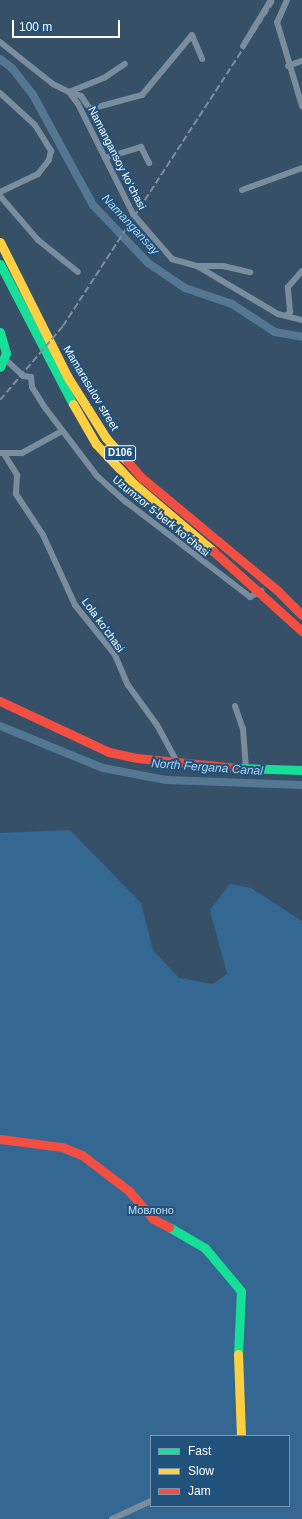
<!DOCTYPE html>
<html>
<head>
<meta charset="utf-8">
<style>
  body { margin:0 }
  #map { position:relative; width:302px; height:1519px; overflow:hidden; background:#355067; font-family:Arial,sans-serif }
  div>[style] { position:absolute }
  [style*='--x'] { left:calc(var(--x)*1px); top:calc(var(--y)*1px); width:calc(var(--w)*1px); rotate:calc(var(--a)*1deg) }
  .green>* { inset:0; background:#346892 }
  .canal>* { height:8px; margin:-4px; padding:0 4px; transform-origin:4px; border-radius:4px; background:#547794 }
  .street>* { height:6px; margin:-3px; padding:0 3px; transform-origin:3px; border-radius:3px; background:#7a8d9e }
  .fast>* { height:9px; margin:-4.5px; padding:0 4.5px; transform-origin:4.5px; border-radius:4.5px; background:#16e098 }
  .slow>* { height:9px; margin:-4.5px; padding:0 4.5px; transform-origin:4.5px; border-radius:4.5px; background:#ffcf43 }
  .jam>* { height:9px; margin:-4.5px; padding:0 4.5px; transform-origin:4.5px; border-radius:4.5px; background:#f24e42 }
  .rail>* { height:2px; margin-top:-1px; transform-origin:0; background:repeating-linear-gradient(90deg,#7c8f9e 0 7px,transparent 0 10px) }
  span { translate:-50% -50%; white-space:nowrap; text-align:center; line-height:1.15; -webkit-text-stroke:4px #21527b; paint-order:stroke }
  .shield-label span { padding:1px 3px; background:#21527b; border:1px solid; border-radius:3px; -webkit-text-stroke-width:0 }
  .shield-label { font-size:10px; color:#fff; font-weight:700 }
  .street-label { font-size:11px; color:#fff }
  .park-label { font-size:11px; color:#c6e0f5 }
  .water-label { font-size:12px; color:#aed2ee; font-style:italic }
  .legend { position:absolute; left:150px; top:1435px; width:140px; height:72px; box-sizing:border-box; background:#21527b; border:1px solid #7a97b0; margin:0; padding:5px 7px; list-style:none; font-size:12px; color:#fff }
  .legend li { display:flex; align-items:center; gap:8px; height:20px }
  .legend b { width:20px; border:1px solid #7a97b0 }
  .scale { position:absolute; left:12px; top:20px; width:108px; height:18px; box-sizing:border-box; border:2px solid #fff; border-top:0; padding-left:5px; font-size:12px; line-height:14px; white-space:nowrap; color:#fff; -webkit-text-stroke:3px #21527b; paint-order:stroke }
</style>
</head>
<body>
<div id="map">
  <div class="green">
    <i style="clip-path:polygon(evenodd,70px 830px,141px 903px,153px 950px,179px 978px,213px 984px,227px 974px,210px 910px,230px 884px,251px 888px,302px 921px,302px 1519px,0 1519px,0 833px,70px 830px,151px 1436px,289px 1436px,289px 1506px,151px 1506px,151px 1436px)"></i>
  </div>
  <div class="canal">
    <i style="--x:0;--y:59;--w:15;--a:37"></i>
    <i style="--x:12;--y:68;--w:34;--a:52"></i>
    <i style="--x:33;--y:95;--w:125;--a:61.4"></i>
    <i style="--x:93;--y:205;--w:80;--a:46.5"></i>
    <i style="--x:148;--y:263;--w:45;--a:34"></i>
    <i style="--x:185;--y:288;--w:50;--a:18.8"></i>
    <i style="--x:232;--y:304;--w:51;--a:33.1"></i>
    <i style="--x:275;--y:332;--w:27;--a:10"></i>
    <i style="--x:0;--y:726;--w:111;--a:22.2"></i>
    <i style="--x:103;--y:768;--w:64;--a:10.8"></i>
    <i style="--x:166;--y:780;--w:136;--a:2.1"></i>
  </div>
  <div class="street">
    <i style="--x:287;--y:0;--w:24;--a:114"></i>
    <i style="--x:277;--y:22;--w:88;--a:73.4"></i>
    <i style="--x:0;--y:42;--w:68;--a:38.4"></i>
    <i style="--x:53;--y:84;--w:18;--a:27"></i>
    <i style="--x:69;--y:92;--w:15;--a:53"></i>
    <i style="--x:78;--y:104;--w:123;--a:63.4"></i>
    <i style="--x:133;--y:214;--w:60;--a:49.1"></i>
    <i style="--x:172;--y:259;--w:26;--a:16"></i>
    <i style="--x:197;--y:266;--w:94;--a:30.7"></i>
    <i style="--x:278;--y:314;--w:25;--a:14"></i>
    <i style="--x:243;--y:46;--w:54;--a:-58.7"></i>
    <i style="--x:288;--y:66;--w:15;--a:-20"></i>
    <i style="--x:69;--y:92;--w:13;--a:18"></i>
    <i style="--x:81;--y:96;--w:16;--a:55"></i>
    <i style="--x:90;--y:109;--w:54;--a:-15.1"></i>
    <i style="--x:142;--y:95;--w:78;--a:-50.2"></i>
    <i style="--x:192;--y:35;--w:26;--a:67"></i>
    <i style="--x:69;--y:92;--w:38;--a:-22"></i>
    <i style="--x:104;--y:78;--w:25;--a:-34"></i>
    <i style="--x:0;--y:93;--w:47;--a:42.4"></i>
    <i style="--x:35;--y:125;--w:31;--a:58"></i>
    <i style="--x:51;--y:151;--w:9;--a:103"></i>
    <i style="--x:49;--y:160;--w:18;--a:128"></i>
    <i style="--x:38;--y:174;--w:42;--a:154.7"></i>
    <i style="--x:105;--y:158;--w:38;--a:-17"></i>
    <i style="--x:141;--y:147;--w:18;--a:63"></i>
    <i style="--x:242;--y:190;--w:64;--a:-20.1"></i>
    <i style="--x:0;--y:196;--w:58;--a:49.2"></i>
    <i style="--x:38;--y:240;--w:51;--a:38.7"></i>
    <i style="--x:198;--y:266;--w:25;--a:0"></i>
    <i style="--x:223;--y:266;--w:28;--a:13"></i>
    <i style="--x:286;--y:316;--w:6;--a:-45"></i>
    <i style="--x:290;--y:312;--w:25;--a:-95"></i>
    <i style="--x:288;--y:287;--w:21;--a:-49"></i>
    <i style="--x:4;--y:358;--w:26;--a:43"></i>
    <i style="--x:23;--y:376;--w:8;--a:7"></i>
    <i style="--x:31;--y:377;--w:10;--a:84"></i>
    <i style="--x:32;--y:387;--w:26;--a:58"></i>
    <i style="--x:46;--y:409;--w:84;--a:52.7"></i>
    <i style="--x:97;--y:476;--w:38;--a:42"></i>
    <i style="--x:125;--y:501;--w:158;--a:37.5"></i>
    <i style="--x:250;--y:597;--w:13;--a:-29"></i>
    <i style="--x:0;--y:453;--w:22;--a:0"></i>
    <i style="--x:22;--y:453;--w:46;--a:-28.8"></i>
    <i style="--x:4;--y:454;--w:25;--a:58"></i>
    <i style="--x:17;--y:475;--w:19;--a:93"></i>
    <i style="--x:16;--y:494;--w:49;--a:56.6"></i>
    <i style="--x:43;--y:535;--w:77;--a:65.4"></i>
    <i style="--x:75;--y:605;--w:64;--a:51.3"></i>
    <i style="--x:115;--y:655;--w:33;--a:67"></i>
    <i style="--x:128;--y:685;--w:49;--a:54.1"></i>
    <i style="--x:157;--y:725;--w:42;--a:61.6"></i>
    <i style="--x:235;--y:706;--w:24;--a:71"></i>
    <i style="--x:243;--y:729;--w:40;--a:85.7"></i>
    <i style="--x:112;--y:1519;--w:43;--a:-24.8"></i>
  </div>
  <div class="fast">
    <i style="--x:0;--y:264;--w:158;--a:62.5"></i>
    <i style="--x:0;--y:332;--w:22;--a:74"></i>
    <i style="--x:6;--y:353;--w:15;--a:113"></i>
    <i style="--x:238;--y:768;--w:64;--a:1.8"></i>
    <i style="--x:169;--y:1227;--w:42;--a:30.3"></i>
    <i style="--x:205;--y:1248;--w:56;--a:50.1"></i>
    <i style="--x:241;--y:1291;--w:63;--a:92.7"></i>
  </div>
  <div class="slow">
    <i style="--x:0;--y:242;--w:150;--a:63.4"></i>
    <i style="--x:67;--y:376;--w:73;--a:57.8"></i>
    <i style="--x:106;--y:438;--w:31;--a:48"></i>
    <i style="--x:73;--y:404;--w:46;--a:60.1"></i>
    <i style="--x:96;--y:444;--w:55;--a:46.5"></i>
    <i style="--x:134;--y:484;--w:104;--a:40.3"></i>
    <i style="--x:238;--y:1354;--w:82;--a:87.9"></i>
  </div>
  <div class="jam">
    <i style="--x:127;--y:461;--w:23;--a:49"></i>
    <i style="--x:142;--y:478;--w:177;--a:39.7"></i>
    <i style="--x:278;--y:591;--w:34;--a:45"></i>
    <i style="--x:213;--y:551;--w:120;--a:42"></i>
    <i style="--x:0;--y:701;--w:120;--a:25.1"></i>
    <i style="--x:109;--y:752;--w:29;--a:12"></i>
    <i style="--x:137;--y:758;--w:101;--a:5.7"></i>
    <i style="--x:0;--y:1139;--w:63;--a:7.4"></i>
    <i style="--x:62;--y:1147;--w:22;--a:22"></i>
    <i style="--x:82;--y:1155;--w:59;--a:37.5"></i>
    <i style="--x:129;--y:1191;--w:37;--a:49"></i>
    <i style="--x:153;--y:1219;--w:18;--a:27"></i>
  </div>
  <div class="rail">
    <i style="--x:0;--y:400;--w:97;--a:-49.6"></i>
    <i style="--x:63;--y:326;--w:389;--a:-57"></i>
  </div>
  <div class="shield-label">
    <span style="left:120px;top:453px">D106</span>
  </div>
  <div class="street-label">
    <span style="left:117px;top:158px;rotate:63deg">Namangansoy koʻchasi</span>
    <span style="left:91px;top:388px;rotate:59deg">Mamarasulov street</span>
    <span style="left:161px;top:516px;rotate:39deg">Uzumzor 5-berk koʻchasi</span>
    <span style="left:103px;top:625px;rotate:54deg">Lola koʻchasi</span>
  </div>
  <div class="park-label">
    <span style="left:151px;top:1210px">Мовлоно</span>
  </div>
  <div class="water-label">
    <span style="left:130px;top:225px;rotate:47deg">Namangansay</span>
    <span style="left:207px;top:768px;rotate:4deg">North Fergana Canal</span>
  </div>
  <ul class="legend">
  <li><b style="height:5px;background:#16e098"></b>Fast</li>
  <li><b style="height:5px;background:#ffcf43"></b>Slow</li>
  <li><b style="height:5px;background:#f24e42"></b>Jam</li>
  </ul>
  <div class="scale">100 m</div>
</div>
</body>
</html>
